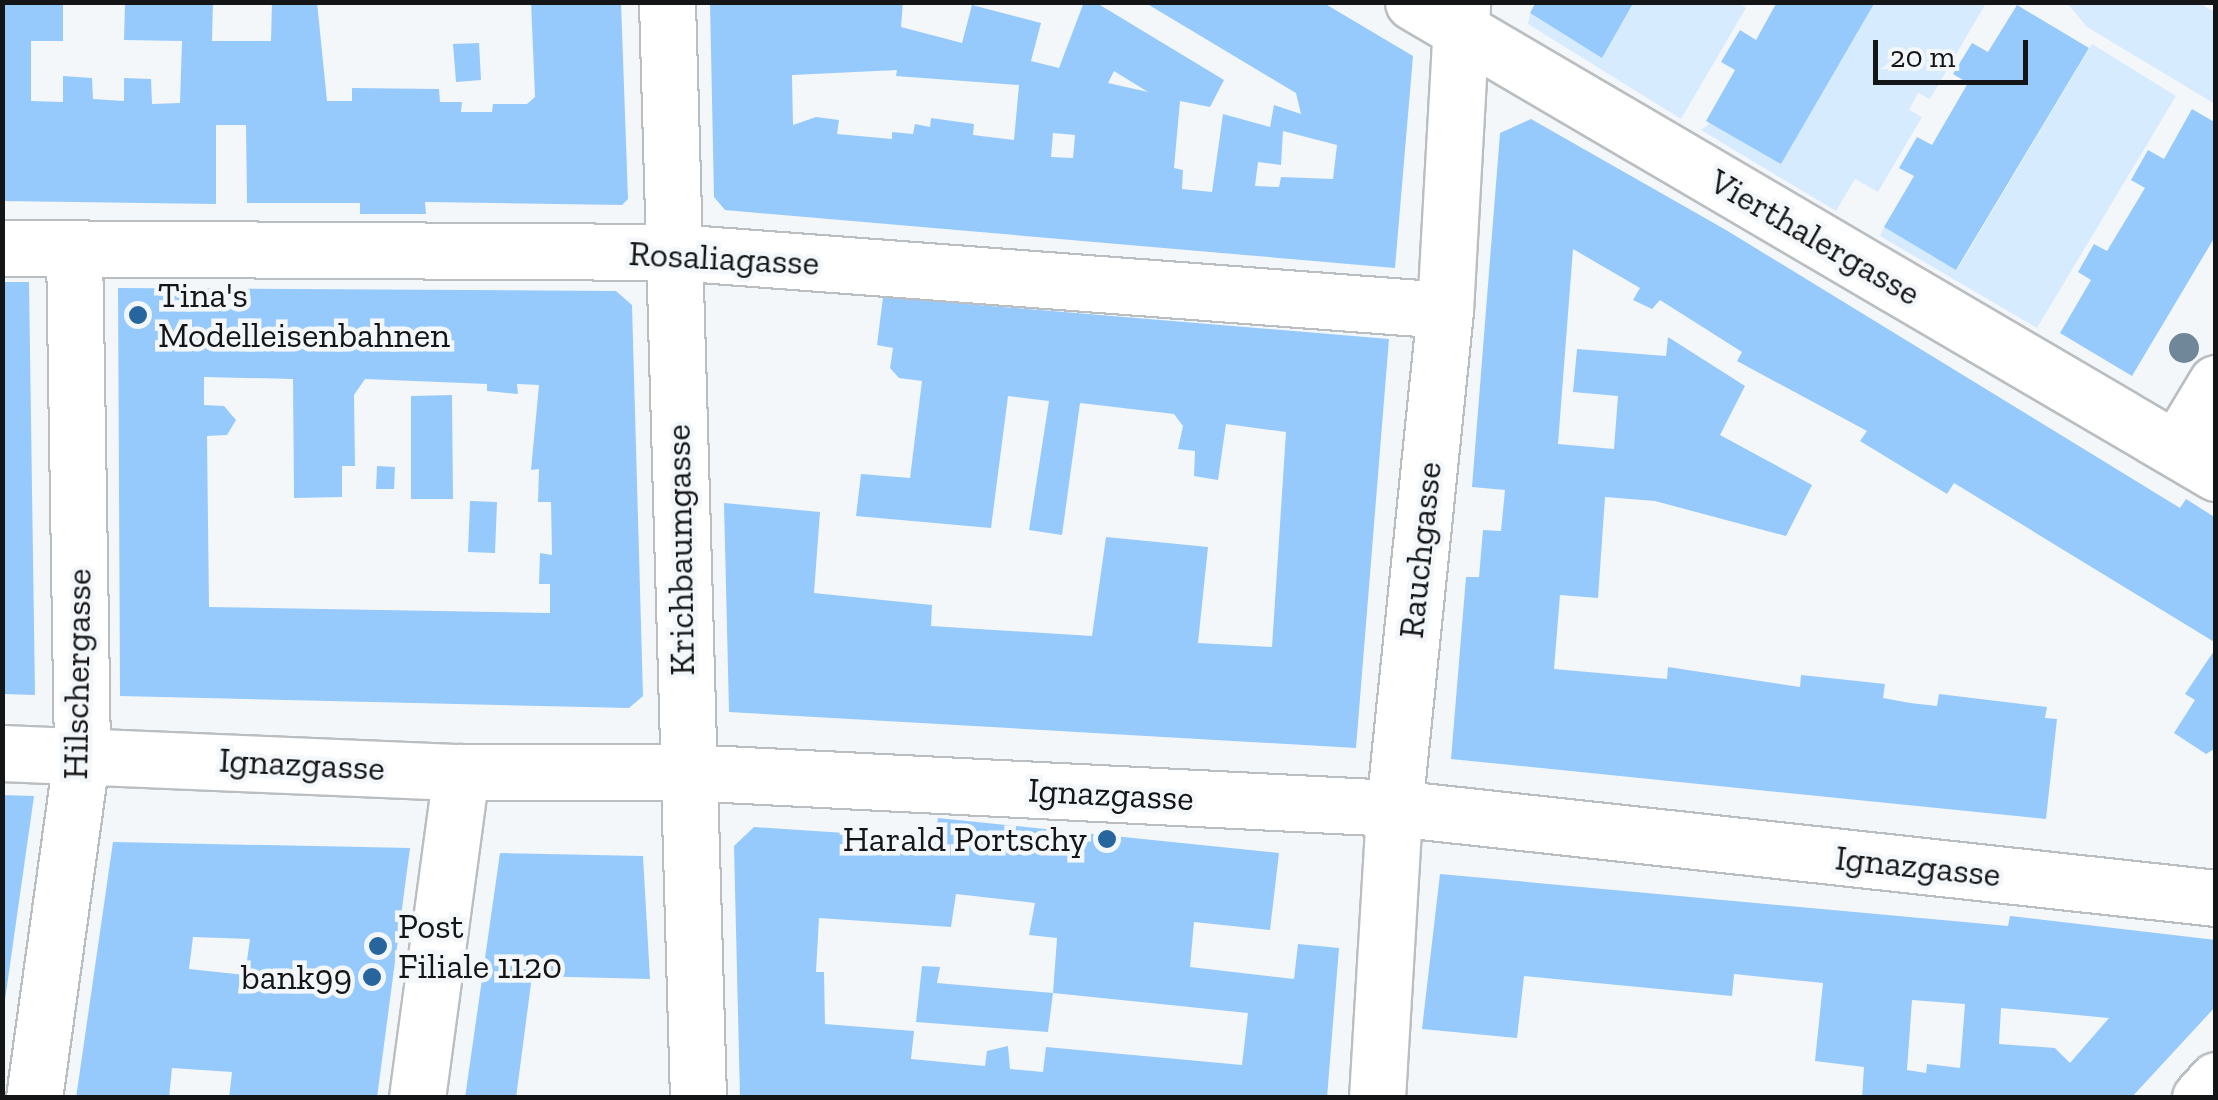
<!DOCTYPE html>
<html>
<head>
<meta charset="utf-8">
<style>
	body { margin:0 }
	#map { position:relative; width:2218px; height:1100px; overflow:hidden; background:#f4f7fa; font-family:"Zilla Slab",serif }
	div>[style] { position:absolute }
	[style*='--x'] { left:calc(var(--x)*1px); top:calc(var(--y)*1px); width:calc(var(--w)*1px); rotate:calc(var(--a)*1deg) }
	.green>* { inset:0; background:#d7ebff }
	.building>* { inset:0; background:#96cafc }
	.roads { filter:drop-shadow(2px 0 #bbbec1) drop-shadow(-2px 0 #bbbec1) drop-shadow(0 2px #bbbec1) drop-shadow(0 -2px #bbbec1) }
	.minor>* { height:55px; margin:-27.5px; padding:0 27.5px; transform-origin:27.5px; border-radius:27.5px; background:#fff }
	.trees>* { width:30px; height:30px; margin:-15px; border-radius:50%; background:#70879a }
	.dots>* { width:28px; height:28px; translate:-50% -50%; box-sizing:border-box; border:5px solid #f4f7fa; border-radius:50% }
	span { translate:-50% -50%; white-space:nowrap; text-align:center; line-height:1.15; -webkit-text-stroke:9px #f4f7fa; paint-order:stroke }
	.street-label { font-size:35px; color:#141516 }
	.poi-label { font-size:35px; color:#141516 }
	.left { translate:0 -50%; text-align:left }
	.right { translate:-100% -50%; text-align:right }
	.frame { position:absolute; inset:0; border:5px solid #141516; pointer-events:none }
	.scale { position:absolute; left:1873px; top:40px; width:155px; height:45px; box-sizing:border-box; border:5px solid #141516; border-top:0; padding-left:12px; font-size:30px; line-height:35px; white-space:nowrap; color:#141516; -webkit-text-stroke:8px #f4f7fa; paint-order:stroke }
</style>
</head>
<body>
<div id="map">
	<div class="green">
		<div style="clip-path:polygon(1738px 2px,1746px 8px,1681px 119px,1528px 24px,1530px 13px,1602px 58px,1634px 3px)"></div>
		<div style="clip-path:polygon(1875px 3px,1986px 3px,1930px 99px,1918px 93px,1909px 110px,1922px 117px,1878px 192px,1855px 179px,1836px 211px,1701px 130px)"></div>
		<div style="clip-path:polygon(2067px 3px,2199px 3px,2215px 12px,2215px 104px,2087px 27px)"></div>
		<div style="clip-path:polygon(2092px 44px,2176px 96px,2037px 328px,1880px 236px,1884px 227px,1957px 270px)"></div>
	</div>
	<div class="building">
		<div style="clip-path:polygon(2px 2px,63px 2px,63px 41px,31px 41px,31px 101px,63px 102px,63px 76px,92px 78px,93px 99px,124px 101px,124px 78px,151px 79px,152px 104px,180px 103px,182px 41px,124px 40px,125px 2px,213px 2px,212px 41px,271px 41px,272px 2px,317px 2px,327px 101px,352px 101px,352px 88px,439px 89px,440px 102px,462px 102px,461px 112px,492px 112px,493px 104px,527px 104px,535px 97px,531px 2px,621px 2px,628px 199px,622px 205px,425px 202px,426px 214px,360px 214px,360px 203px,247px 203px,246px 125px,216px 125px,216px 204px,2px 201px)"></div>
		<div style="clip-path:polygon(evenodd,710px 2px,903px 2px,901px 27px,962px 43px,972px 5px,1041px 23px,1031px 61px,1059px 68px,1084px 2px,1095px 2px,1224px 80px,1210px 107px,1180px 101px,1174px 168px,1183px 170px,1182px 189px,1212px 192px,1223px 114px,1270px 127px,1274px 105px,1301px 114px,1296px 93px,1144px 2px,1322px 2px,1413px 56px,1395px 268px,725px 210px,714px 197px,710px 2px,897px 70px,896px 76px,1019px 85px,1014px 140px,973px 135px,974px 124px,931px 118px,930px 127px,915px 124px,913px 134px,892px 132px,892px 139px,837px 134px,839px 120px,816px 117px,793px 125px,792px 75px,897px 70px,710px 2px,1114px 71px,1148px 92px,1108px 83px,1114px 71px,710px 2px,1283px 131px,1337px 145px,1333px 179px,1281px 177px,1279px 187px,1255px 186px,1258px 162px,1281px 165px,1283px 131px,710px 2px,1053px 133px,1075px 135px,1073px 158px,1051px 157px,1053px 133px)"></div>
		<div style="clip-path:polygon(1536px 2px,1634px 2px,1602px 58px,1530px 13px)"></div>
		<div style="clip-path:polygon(1777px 2px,1875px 2px,1781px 164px,1706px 121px,1735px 70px,1721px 62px,1740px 30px,1756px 40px)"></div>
		<div style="clip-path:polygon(2017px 5px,2089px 48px,1956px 270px,1884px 227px,1914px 176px,1899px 168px,1917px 137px,1932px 145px,1968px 83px,1953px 74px,1972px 43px,1988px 52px)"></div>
		<div style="clip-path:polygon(479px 43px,481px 80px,456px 82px,453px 44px)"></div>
		<div style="clip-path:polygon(2192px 109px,2216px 123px,2216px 235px,2132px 376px,2060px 333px,2091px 280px,2078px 272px,2094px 244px,2107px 251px,2145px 188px,2131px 180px,2148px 150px,2164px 159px)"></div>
		<div style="clip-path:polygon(1531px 119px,1726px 230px,2180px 508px,2186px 499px,2216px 518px,2216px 643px,1954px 483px,1947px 494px,1860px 441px,1867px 431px,1737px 361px,1742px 352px,1660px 300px,1652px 309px,1633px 300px,1640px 288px,1573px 249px,1558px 444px,1614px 449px,1618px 396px,1573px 392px,1577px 349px,1666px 356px,1668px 337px,1745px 386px,1720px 435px,1812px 485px,1786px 536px,1655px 501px,1605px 497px,1598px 598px,1560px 595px,1554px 669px,1667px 679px,1668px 667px,1800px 687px,1801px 675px,1885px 684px,1883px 698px,1910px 703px,1937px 706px,1939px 694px,2047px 707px,2045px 718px,2057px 719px,2046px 819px,1451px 759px,1466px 577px,1479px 577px,1483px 530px,1501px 531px,1505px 490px,1472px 487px,1500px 133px)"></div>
		<div style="clip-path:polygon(2px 282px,29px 282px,35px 695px,2px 694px)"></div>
		<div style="clip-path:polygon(evenodd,118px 288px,616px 291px,632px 305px,643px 696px,629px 708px,120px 696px,118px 288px,204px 377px,293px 379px,294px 498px,342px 497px,342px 466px,355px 466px,354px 395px,365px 379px,487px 384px,487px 391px,518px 394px,517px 384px,539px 385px,531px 470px,539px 469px,538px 502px,551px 502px,552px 555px,540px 553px,539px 584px,550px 584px,550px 613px,209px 607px,207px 436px,227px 435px,236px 420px,224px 406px,204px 405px,204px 377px)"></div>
		<div style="clip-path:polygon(883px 297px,1389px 339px,1356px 748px,729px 712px,724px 503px,820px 512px,814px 593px,932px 605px,931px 626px,1092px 636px,1106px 537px,1208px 547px,1198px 643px,1272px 647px,1286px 432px,1226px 424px,1218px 480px,1194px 476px,1195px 451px,1178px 449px,1183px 426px,1174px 414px,1080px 403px,1062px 535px,1029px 530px,1049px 401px,1008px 396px,991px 528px,856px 516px,861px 474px,910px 478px,922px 381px,899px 378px,890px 368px,893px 348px,877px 345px)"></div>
		<div style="clip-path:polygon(452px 395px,453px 499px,411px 499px,411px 396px)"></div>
		<div style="clip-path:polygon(377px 466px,395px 467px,394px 489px,376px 489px)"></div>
		<div style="clip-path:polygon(470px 501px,497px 502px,495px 553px,468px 552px)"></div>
		<div style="clip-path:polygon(2216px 648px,2216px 748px,2206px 754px,2174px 733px,2195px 700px,2185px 694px)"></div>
		<div style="clip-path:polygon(2px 795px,34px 796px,5px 1000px,2px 1000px)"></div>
		<div style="clip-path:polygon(evenodd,938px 818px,1279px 853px,1270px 930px,1194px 922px,1190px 967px,1294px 979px,1298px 944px,1339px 948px,1327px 1098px,740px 1098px,734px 846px,754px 827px,935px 839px,938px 818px,956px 894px,1035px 903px,1029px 935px,1057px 938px,1053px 993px,1248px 1013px,1242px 1065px,1046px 1047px,1043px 1072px,1010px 1069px,1008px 1046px,987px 1051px,985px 1066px,911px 1059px,914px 1031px,825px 1024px,824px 972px,816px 972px,819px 918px,951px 927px,956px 894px)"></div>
		<div style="clip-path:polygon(evenodd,113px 842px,410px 848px,377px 1098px,229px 1098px,232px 1072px,172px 1068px,169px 1098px,76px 1098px,113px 842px,193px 937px,250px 939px,245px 975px,189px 969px,193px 937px)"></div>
		<div style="clip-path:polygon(500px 853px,643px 856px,650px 979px,532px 976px,516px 1098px,465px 1098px)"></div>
		<div style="clip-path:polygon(evenodd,1440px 874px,2008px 926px,2010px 916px,2216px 940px,2216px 1006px,2131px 1098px,1862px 1098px,1864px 1067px,1815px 1061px,1823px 983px,1734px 974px,1732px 996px,1524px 976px,1517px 1038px,1422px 1029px,1440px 874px,1912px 1000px,1965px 1004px,1960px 1068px,1927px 1064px,1926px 1073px,1907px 1070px,1912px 1000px,1440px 874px,2001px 1008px,2109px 1018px,2070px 1063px,2055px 1048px,1999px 1044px,2001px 1008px)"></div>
		<div style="clip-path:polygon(922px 966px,940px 967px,937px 983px,1053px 993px,1048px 1032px,916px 1022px)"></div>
	</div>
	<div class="roads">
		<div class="minor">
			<div style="--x:667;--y:2;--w:1096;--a:88.38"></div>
			<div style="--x:1413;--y:2;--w:931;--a:30.39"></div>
			<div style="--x:2;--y:248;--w:672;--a:0.34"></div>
			<div style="--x:674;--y:252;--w:773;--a:4.3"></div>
			<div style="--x:2177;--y:448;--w:76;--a:-59"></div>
			<div style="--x:2;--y:753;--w:459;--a:2.4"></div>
			<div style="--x:461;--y:772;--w:224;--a:0"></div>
			<div style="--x:685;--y:772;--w:710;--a:2.91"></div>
			<div style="--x:1394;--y:808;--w:827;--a:6.25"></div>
			<div style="--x:34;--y:1098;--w:349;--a:-82.1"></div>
			<div style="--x:82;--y:752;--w:503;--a:-90.91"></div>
			<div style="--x:417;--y:1098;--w:329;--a:-82.3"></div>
			<div style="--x:1377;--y:1098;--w:290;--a:-86.6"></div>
			<div style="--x:1394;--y:808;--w:501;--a:-84.15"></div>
			<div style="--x:1445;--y:310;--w:308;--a:-86.8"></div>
			<div style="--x:2200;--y:1098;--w:24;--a:-48"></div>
		</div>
	</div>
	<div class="trees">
		<div style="left:2184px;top:348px"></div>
	</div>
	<div class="dots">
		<div style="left:138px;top:315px;background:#27669c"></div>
		<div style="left:1107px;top:839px;background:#27669c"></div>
		<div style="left:378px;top:946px;background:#27669c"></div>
		<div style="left:372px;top:977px;background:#27669c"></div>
	</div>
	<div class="street-label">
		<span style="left:1815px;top:237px;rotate:30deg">Vierthalergasse</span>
		<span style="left:724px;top:258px;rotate:3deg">Rosaliagasse</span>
		<span style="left:680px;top:550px;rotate:-91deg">Krichbaumgasse</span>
		<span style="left:1420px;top:550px;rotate:-84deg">Rauchgasse</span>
		<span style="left:77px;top:674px;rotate:-89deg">Hilschergasse</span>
		<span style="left:302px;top:764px;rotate:3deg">Ignazgasse</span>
		<span style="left:1111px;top:794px;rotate:3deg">Ignazgasse</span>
		<span style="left:1918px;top:866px;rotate:6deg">Ignazgasse</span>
	</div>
	<div class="poi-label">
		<span class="left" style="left:158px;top:315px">Tina's<br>Modelleisenbahnen</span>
		<span class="right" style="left:1087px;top:839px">Harald Portschy</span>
		<span class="left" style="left:398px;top:946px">Post<br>Filiale 1120</span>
		<span class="right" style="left:352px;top:977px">bank99</span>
	</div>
	<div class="frame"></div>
	<div class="scale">20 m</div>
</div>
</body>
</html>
